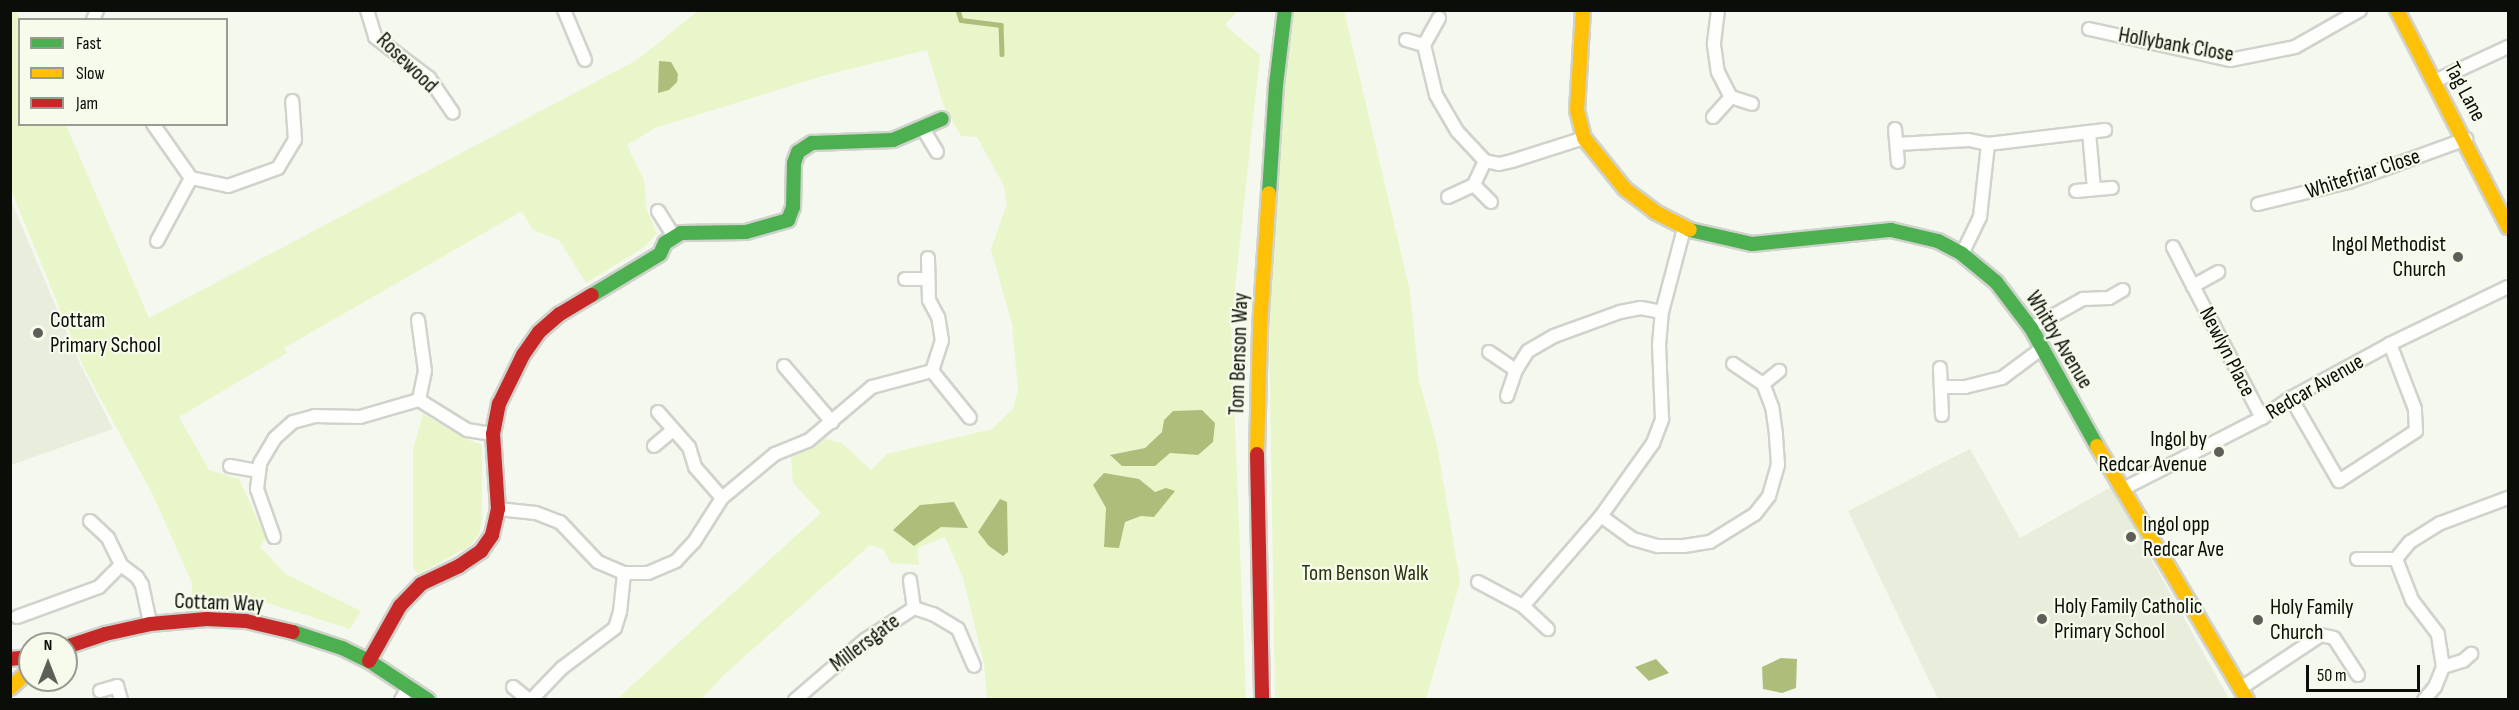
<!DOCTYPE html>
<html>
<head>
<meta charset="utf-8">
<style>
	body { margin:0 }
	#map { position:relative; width:2519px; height:710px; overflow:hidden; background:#f5f8ee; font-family:"Sofia Sans Condensed",sans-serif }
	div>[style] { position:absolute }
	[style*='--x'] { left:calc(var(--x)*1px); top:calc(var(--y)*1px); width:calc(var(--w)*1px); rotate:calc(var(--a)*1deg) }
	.built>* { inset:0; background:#e8eddc }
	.green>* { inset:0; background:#e9f6ca }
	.water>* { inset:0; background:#adbd7a }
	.stream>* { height:4.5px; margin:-2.25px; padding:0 2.25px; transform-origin:2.25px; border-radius:2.25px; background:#adbd7a }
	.roads { filter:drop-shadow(2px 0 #d0d2cc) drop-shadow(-2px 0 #d0d2cc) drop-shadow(0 2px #d0d2cc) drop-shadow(0 -2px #d0d2cc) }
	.street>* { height:12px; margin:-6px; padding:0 6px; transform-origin:6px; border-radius:6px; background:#fefefc }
	.fast>* { height:14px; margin:-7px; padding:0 7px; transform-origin:7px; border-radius:7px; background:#4caf50 }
	.slow>* { height:14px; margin:-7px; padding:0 7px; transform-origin:7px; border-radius:7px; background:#ffc107 }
	.jam>* { height:14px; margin:-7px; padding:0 7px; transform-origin:7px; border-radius:7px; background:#c62828 }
	.dots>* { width:16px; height:16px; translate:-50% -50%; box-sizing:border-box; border:3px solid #f6fbeb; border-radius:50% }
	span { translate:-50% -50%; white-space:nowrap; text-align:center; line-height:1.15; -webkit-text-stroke:4.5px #f6fbeb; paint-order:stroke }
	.street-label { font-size:22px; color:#0b0d08 }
	.poi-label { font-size:22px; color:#0b0d08 }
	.right { translate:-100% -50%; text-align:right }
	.left { translate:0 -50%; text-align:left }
	.park-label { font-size:22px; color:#2a330c }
	.frame { position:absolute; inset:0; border:12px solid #0b0d08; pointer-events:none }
	.legend { position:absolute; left:18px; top:18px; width:210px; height:108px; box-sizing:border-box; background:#f6fbeb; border:2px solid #989c90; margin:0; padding:8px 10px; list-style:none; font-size:18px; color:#0b0d08 }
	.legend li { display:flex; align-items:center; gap:12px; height:30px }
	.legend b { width:30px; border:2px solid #989c90 }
	.north { position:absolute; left:18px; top:632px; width:60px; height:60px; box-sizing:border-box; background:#f6fbeb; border:2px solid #989c90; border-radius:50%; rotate:0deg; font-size:16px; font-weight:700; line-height:24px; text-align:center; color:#0b0d08 }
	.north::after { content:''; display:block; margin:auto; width:21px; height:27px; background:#5d5f58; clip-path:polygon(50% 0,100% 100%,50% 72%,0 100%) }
	.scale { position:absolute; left:2306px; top:665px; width:114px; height:27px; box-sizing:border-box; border:3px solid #0b0d08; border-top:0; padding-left:8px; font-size:18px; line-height:21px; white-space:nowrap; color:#0b0d08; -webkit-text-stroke:4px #f6fbeb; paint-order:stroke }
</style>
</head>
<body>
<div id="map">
	<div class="built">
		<div style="clip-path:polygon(10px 198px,81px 366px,113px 429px,11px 465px)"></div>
		<div style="clip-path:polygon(1970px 449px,2020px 538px,2111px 487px,2229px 699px,1938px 699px,1848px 511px)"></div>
	</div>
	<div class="green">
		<div style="clip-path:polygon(evenodd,11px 11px,16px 11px,20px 19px,20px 124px,66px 125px,149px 318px,637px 60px,698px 11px,1238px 11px,1225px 25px,1260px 55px,1231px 325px,1246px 699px,987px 699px,984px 664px,963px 578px,945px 537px,918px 548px,919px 565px,891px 563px,883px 549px,870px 545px,726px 673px,701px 699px,617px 699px,821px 513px,793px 483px,791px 457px,825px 439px,842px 443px,871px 470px,887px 454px,992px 429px,1013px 409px,1018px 389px,1012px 324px,991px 249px,1007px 204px,1004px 186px,977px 137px,961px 136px,943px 104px,927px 50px,829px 74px,655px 128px,627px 145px,644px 180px,647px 210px,657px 234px,643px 248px,586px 283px,559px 240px,533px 230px,522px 211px,284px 348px,287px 353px,179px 417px,209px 470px,239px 479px,266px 538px,260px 547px,286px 574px,361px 611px,350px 629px,258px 600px,192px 595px,192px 583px,153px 495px,84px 368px,11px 190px,11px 11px,1164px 420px,1198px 455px,1170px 453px,1155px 466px,1111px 455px,1145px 448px,1162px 432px,1164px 420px,11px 11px,1139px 479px,1155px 492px,1166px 488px,1141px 516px,1125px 522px,1104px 547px,1106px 508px,1139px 479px)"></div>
		<div style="clip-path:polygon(1292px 11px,1344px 11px,1410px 291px,1419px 381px,1437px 445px,1460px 582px,1426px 699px,1275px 700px,1269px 324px,1281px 78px)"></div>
		<div style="clip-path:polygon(423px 414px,466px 439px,482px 445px,482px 520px,479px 534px,470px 546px,418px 574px,413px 567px,413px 450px)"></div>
	</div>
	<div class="water">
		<div style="clip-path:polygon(659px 61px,671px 62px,678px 74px,677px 82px,669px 90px,658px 93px)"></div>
		<div style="clip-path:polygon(1202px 410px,1215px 423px,1213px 442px,1198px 455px,1170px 453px,1155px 466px,1122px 466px,1110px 455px,1145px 448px,1162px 432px,1164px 420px,1173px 411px)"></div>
		<div style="clip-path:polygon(1104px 473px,1139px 479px,1155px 492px,1166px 488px,1175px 491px,1154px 517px,1141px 516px,1125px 522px,1119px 548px,1104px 547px,1106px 508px,1093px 485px)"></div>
		<div style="clip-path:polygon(1000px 499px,1007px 502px,1008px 552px,1003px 556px,989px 546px,978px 532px)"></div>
		<div style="clip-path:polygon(954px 502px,968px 528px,941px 527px,914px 546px,893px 530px,920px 505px)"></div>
		<div style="clip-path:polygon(1781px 658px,1797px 659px,1796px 688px,1782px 693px,1763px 689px,1762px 667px)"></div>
		<div style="clip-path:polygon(1656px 659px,1669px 673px,1649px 681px,1635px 667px)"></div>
	</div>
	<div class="stream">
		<div style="--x:958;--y:10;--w:10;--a:73"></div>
		<div style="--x:961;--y:20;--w:40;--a:7.1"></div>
		<div style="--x:1001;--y:25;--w:29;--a:88"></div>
	</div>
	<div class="roads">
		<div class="street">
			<div style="--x:367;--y:10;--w:28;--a:73"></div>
			<div style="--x:375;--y:37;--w:68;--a:37.2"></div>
			<div style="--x:429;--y:78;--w:42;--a:55.6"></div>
			<div style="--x:564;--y:10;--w:54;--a:67.2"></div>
			<div style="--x:1718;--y:10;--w:35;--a:97"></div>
			<div style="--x:1714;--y:45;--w:27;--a:82"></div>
			<div style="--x:1718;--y:72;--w:28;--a:63"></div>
			<div style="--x:1731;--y:97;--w:22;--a:18"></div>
			<div style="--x:1439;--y:18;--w:31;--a:119"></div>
			<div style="--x:1424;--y:45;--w:51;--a:76.5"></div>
			<div style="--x:1436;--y:95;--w:42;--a:59.7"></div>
			<div style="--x:1457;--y:131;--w:41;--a:47"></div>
			<div style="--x:1485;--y:161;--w:14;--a:12"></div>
			<div style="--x:1499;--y:164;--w:13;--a:-13"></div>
			<div style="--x:1512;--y:161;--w:76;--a:-17.7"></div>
			<div style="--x:93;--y:20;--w:11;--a:-68"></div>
			<div style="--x:2089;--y:29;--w:144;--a:12.4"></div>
			<div style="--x:2230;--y:60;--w:66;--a:-11.3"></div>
			<div style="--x:2295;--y:47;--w:75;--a:-29.6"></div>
			<div style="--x:1406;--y:40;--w:19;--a:16"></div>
			<div style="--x:2435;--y:81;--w:81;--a:-25"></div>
			<div style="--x:1713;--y:117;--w:27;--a:-48"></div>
			<div style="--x:153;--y:124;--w:66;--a:54.9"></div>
			<div style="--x:191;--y:178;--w:38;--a:12"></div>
			<div style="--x:228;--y:186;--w:53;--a:-19.8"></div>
			<div style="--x:278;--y:168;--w:33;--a:-59"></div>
			<div style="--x:295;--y:140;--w:39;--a:-94"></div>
			<div style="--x:922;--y:127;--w:29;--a:59"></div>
			<div style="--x:1895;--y:129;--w:33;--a:85"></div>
			<div style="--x:2089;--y:132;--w:57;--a:85"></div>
			<div style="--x:1897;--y:144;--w:72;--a:-3.2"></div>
			<div style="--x:1969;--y:140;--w:19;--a:12"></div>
			<div style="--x:1988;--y:144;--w:118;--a:-6.8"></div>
			<div style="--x:1485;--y:161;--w:26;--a:115"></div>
			<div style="--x:1474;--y:185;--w:24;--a:45"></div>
			<div style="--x:2076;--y:191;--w:36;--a:-5"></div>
			<div style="--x:1448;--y:197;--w:29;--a:-25"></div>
			<div style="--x:2258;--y:204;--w:93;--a:-13.7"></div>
			<div style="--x:2348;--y:182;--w:126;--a:-20"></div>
			<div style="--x:658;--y:211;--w:31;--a:58"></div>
			<div style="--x:157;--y:241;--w:72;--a:-61.6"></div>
			<div style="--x:2173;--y:247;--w:44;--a:62.9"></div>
			<div style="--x:2193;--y:286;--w:29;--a:-29"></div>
			<div style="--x:1962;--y:254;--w:41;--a:-64.1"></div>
			<div style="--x:1980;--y:217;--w:73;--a:-83.7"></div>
			<div style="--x:905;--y:279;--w:23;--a:0"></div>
			<div style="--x:2193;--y:286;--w:149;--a:62.4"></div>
			<div style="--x:418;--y:320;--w:51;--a:82.2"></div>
			<div style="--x:425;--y:371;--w:30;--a:102"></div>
			<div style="--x:2031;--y:328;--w:60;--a:-29.1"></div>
			<div style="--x:2083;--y:299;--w:26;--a:-2"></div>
			<div style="--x:2109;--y:298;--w:16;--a:-30"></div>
			<div style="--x:1489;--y:352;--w:32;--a:34"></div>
			<div style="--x:784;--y:366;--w:74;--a:49.4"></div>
			<div style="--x:1940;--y:368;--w:47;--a:87.6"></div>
			<div style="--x:932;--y:371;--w:60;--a:51"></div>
			<div style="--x:1763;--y:384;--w:21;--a:-39"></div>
			<div style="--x:1941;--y:387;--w:24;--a:0"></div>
			<div style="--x:1965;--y:387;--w:38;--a:-14"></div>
			<div style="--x:2002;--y:378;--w:49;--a:-36.6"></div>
			<div style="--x:1507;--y:396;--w:28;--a:-71"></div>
			<div style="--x:1516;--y:370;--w:22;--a:-58"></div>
			<div style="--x:1528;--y:351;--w:30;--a:-30"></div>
			<div style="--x:1554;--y:336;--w:70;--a:-20"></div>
			<div style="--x:1620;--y:312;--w:21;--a:-11"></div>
			<div style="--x:1641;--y:308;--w:21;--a:11"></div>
			<div style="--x:2291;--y:398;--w:96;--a:60"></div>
			<div style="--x:2339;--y:481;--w:92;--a:-33"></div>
			<div style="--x:2416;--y:431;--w:22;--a:-93"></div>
			<div style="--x:2415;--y:409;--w:70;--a:-111"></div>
			<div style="--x:658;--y:412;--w:47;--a:48.5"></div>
			<div style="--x:689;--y:447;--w:21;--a:73"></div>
			<div style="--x:695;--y:467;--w:41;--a:48.9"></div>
			<div style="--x:654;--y:446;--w:25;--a:-40"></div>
			<div style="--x:230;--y:466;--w:29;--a:10"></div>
			<div style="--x:2123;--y:489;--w:156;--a:-27.1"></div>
			<div style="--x:2262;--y:418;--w:35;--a:-35"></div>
			<div style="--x:2291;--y:398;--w:113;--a:-28.6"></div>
			<div style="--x:2390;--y:344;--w:131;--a:-25.8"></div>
			<div style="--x:498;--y:509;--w:38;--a:6"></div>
			<div style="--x:536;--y:513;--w:26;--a:21"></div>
			<div style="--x:560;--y:522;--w:55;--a:46.5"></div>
			<div style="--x:598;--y:562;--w:28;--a:23"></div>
			<div style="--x:624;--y:573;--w:24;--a:0"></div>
			<div style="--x:648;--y:573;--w:30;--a:-23"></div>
			<div style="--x:676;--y:561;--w:26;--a:-47"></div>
			<div style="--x:694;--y:542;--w:52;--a:-57.5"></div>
			<div style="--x:722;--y:498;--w:69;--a:-39.7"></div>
			<div style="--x:775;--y:454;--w:35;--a:-22"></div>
			<div style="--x:808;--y:441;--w:84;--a:-40.2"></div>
			<div style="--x:872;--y:387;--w:62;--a:-14.9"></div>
			<div style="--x:932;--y:371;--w:32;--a:-72"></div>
			<div style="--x:942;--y:341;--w:24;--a:-99"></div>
			<div style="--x:938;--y:317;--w:19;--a:-118"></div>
			<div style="--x:929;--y:300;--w:42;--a:-91.4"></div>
			<div style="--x:1601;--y:516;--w:39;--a:36"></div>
			<div style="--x:1633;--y:539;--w:26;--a:16"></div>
			<div style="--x:1658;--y:546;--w:26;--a:0"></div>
			<div style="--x:1684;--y:546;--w:26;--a:-9"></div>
			<div style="--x:1710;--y:542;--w:53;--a:-31.9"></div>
			<div style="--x:1755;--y:514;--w:23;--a:-52"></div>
			<div style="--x:1769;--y:496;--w:32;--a:-74"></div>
			<div style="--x:1778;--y:465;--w:31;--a:-94"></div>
			<div style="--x:1776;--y:434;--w:27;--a:-98"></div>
			<div style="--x:1772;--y:407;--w:25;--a:-111"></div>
			<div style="--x:1763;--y:384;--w:36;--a:-146"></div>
			<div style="--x:90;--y:521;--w:25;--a:43"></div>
			<div style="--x:108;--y:538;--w:30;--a:64"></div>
			<div style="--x:121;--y:565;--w:20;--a:37"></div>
			<div style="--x:137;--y:577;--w:9;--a:58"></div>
			<div style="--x:142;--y:585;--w:40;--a:78"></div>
			<div style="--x:274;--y:537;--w:51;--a:-109.5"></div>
			<div style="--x:257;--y:489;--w:26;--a:-83"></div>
			<div style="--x:260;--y:463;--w:29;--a:-59"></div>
			<div style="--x:275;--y:438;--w:24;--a:-42"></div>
			<div style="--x:293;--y:422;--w:23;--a:-15"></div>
			<div style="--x:315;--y:416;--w:45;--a:1.3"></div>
			<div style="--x:360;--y:417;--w:61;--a:-16.1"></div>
			<div style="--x:419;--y:400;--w:57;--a:32"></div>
			<div style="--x:467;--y:430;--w:26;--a:9"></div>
			<div style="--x:2357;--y:559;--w:39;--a:0"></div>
			<div style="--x:910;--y:580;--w:28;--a:82"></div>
			<div style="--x:1478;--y:582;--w:51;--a:28.1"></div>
			<div style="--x:1523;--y:606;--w:34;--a:43"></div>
			<div style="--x:1523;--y:606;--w:119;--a:-49.1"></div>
			<div style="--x:1601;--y:516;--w:90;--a:-54.5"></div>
			<div style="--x:1653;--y:443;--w:26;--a:-69"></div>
			<div style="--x:1662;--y:419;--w:74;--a:-92.3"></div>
			<div style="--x:1659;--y:345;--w:33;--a:-85"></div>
			<div style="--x:1662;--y:312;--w:86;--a:-75.2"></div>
			<div style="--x:17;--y:617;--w:87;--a:-20.1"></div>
			<div style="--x:99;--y:587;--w:31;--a:-45"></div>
			<div style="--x:2443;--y:667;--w:33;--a:-99"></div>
			<div style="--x:2438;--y:634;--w:43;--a:-127.4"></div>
			<div style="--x:2412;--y:600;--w:44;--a:-111.3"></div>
			<div style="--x:2396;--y:559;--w:22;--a:-51"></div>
			<div style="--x:2410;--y:542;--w:36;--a:-32"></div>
			<div style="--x:2441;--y:523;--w:72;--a:-20.5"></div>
			<div style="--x:513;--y:687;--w:21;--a:39"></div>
			<div style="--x:2241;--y:688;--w:96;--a:-33.5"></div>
			<div style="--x:2321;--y:635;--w:13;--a:13"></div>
			<div style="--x:2334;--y:638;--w:44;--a:57"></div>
			<div style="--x:100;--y:691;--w:18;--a:-16"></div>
			<div style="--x:117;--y:686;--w:15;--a:74"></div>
			<div style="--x:401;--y:700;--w:16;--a:-60"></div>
			<div style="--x:531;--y:700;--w:45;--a:-45.9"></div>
			<div style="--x:562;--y:668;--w:66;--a:-37"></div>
			<div style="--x:615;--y:628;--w:17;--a:-73"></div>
			<div style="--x:620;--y:612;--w:39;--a:-84"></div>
			<div style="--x:795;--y:700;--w:92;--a:-40.6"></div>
			<div style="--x:865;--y:640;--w:59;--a:-33.1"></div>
			<div style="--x:914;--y:608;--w:20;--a:18"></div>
			<div style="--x:933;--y:614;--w:29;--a:31"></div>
			<div style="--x:958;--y:629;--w:40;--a:66.6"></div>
			<div style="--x:2424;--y:700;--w:17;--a:-50"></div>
			<div style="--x:2435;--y:687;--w:22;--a:-68"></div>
			<div style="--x:2443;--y:667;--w:21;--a:-17"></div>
			<div style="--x:2463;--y:661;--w:11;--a:-41"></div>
		</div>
		<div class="fast">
			<div style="--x:1269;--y:193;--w:108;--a:-86.3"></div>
			<div style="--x:1276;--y:85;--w:76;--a:-83.2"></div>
			<div style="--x:1690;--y:230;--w:64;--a:12.7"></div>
			<div style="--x:1752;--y:244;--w:140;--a:-5.8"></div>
			<div style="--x:1891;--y:230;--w:48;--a:13.2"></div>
			<div style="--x:1938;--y:241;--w:27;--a:28"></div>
			<div style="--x:1962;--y:254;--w:44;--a:39.5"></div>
			<div style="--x:1996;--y:282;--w:58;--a:52.7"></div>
			<div style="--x:2031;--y:328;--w:135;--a:60.8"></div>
			<div style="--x:592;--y:295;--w:79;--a:-31.1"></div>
			<div style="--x:660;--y:254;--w:12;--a:-66"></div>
			<div style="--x:665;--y:243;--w:19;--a:-32"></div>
			<div style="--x:681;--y:233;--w:65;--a:-0.9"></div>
			<div style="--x:746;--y:232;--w:44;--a:-15.9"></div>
			<div style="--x:788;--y:220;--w:14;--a:-69"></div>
			<div style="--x:793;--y:207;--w:44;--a:-88.7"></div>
			<div style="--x:794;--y:163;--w:12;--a:-70"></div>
			<div style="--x:798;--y:152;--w:17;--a:-33"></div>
			<div style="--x:812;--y:143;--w:81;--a:-2.1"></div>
			<div style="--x:893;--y:140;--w:53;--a:-23.2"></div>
			<div style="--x:293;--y:632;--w:52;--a:18.1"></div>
			<div style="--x:342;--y:648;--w:30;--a:26"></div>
			<div style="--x:369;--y:661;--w:71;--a:33.5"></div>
		</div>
		<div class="slow">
			<div style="--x:1583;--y:10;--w:100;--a:93.4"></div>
			<div style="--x:1577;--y:110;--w:29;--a:76"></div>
			<div style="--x:1584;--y:138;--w:65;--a:51.2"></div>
			<div style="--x:1625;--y:189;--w:38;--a:37"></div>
			<div style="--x:1655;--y:212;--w:39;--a:27"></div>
			<div style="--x:2397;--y:10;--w:244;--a:62.9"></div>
			<div style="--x:2097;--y:446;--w:295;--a:59.4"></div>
			<div style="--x:1257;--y:454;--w:127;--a:-88.6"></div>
			<div style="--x:1260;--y:327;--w:134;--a:-86.2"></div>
			<div style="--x:10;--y:688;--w:27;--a:-42"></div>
		</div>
		<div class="jam">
			<div style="--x:1257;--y:454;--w:246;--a:88.8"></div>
			<div style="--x:66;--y:647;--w:41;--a:-18.4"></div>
			<div style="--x:105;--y:634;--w:46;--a:-12.5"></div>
			<div style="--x:150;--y:624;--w:57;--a:-5"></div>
			<div style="--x:207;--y:619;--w:39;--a:3"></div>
			<div style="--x:246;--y:621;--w:48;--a:13.2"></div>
			<div style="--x:10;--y:659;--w:20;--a:-6"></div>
			<div style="--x:369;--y:661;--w:63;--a:-60.6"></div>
			<div style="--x:400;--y:606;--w:30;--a:-46"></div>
			<div style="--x:421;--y:584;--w:42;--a:-25.3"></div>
			<div style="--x:459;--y:566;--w:27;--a:-34"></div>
			<div style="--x:481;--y:551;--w:19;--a:-55"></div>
			<div style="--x:492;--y:535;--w:27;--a:-77"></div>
			<div style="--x:498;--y:509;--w:75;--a:-93.8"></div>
			<div style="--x:493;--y:434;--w:31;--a:-79"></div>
			<div style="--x:499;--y:404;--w:55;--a:-63.9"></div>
			<div style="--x:523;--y:355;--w:28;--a:-55"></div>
			<div style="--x:539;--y:332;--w:28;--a:-41"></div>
			<div style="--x:560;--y:314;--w:37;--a:-31"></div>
		</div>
	</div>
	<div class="dots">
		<div style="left:2458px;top:257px;background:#5d5f58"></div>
		<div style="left:38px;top:333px;background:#5d5f58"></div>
		<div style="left:2219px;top:452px;background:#5d5f58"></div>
		<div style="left:2131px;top:537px;background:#5d5f58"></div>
		<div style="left:2042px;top:619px;background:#5d5f58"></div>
		<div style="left:2258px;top:620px;background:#5d5f58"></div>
	</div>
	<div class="street-label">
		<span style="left:2176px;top:45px;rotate:10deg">Hollybank Close</span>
		<span style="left:407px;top:63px;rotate:44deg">Rosewood</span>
		<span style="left:2465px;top:92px;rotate:62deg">Tag Lane</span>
		<span style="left:2363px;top:174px;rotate:-18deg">Whitefriar Close</span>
		<span style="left:2059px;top:340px;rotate:59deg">Whitby Avenue</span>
		<span style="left:2227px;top:352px;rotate:63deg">Newlyn Place</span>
		<span style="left:1239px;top:354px;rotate:-88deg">Tom Benson Way</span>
		<span style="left:2315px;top:387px;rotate:-30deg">Redcar Avenue</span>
		<span style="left:219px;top:603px;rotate:2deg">Cottam Way</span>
		<span style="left:865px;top:643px;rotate:-37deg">Millersgate</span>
	</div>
	<div class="poi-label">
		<span class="right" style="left:2446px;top:257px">Ingol Methodist<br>Church</span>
		<span class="left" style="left:50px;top:333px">Cottam<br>Primary School</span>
		<span class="right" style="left:2207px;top:452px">Ingol by<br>Redcar Avenue</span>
		<span class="left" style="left:2143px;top:537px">Ingol opp<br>Redcar Ave</span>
		<span class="left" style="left:2054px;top:619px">Holy Family Catholic<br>Primary School</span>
		<span class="left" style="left:2270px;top:620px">Holy Family<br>Church</span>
	</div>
	<div class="park-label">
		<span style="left:1365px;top:574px">Tom Benson Walk</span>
	</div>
	<div class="frame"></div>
	<ul class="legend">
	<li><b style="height:8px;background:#4caf50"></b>Fast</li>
	<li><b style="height:8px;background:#ffc107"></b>Slow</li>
	<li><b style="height:8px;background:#c62828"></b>Jam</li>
	</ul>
	<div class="north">N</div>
	<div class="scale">50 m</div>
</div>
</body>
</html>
